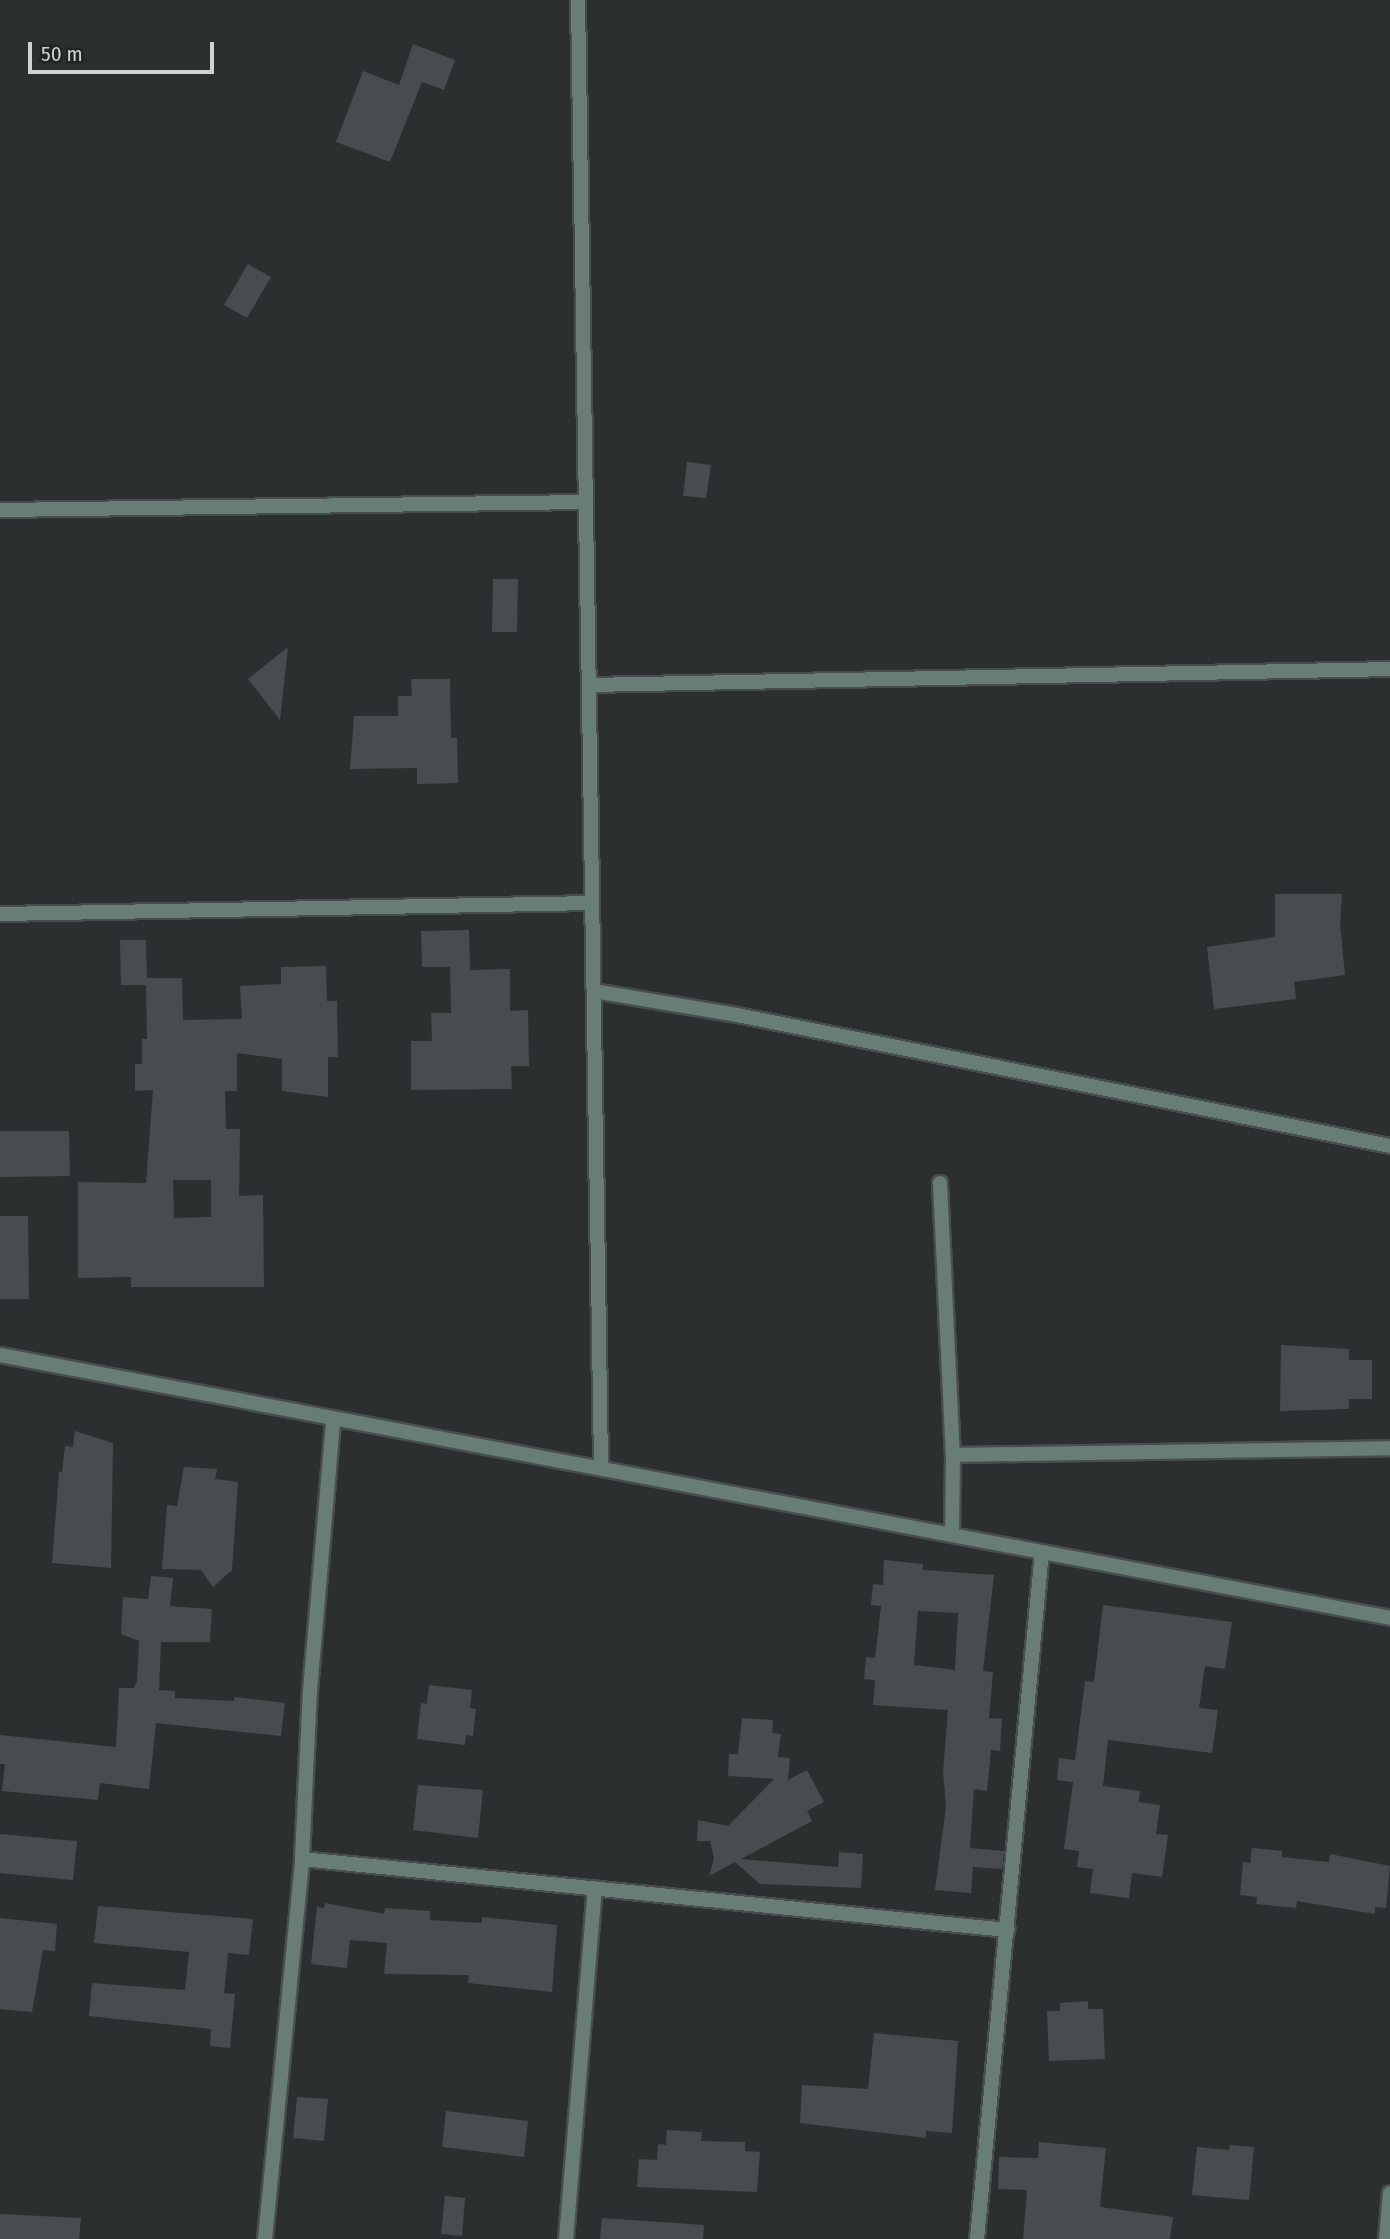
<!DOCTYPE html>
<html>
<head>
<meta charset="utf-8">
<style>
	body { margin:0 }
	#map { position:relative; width:1390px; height:2239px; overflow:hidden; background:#2b2f2f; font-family:"Fira Sans Condensed",sans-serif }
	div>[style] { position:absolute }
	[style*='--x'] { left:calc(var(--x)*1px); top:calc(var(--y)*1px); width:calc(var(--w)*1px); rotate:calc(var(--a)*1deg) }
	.building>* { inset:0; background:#494c4f }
	.roads { filter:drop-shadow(2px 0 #494d4d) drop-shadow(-2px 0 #494d4d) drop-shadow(0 2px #494d4d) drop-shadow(0 -2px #494d4d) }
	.street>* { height:14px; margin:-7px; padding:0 7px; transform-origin:7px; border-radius:7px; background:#687d76 }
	span { translate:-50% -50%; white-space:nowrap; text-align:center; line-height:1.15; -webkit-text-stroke:7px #212525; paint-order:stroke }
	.scale { position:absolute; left:28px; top:42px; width:186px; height:32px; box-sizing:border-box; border:4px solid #d0d3d3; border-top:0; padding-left:9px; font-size:21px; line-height:24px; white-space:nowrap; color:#d0d3d3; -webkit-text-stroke:5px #212525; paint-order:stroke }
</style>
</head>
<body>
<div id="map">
	<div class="building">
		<div style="clip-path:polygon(413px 44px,455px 60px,444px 90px,422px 82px,390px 162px,336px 142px,363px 71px,399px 85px)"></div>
		<div style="clip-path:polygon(248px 264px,271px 277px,247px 318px,224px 305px)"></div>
		<div style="clip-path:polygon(687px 462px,711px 465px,706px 498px,683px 496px)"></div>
		<div style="clip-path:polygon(493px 579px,518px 579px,517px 632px,492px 632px)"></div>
		<div style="clip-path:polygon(288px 647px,280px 720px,248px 679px)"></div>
		<div style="clip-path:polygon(411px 679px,450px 679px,451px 738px,457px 738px,458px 783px,417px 784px,417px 768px,350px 769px,354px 716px,398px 716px,398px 696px,412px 696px)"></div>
		<div style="clip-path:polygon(1275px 894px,1342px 894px,1340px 923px,1345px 975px,1294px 982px,1296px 999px,1214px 1009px,1207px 947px,1275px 937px)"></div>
		<div style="clip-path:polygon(469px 930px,470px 970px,510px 969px,510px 1011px,528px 1010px,529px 1066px,511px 1066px,512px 1089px,411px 1090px,411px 1041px,432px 1041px,431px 1013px,451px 1013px,450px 967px,422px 967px,421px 931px)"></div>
		<div style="clip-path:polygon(evenodd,120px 940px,146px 940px,147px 978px,182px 978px,183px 1020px,242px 1019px,240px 986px,281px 984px,281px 967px,326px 966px,327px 1001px,337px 1001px,338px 1057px,328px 1057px,328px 1097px,282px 1091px,282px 1059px,237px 1053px,237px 1091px,225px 1091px,226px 1129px,240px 1129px,239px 1196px,263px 1195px,264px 1287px,131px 1287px,131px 1277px,78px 1278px,78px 1182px,146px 1183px,153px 1090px,135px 1091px,135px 1064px,142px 1064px,142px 1039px,147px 1039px,146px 985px,121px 985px,120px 940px,173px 1180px,211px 1180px,211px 1217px,174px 1218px,173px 1180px)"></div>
		<div style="clip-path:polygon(0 1131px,69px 1131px,70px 1176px,0 1177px)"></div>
		<div style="clip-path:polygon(0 1216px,28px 1216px,29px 1299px,0 1299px)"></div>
		<div style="clip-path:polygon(1281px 1345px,1349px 1349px,1349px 1360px,1372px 1360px,1372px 1399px,1349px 1399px,1349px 1409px,1280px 1411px)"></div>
		<div style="clip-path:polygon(75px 1431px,113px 1443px,111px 1568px,52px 1563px,59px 1472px,62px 1472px,65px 1446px,73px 1447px)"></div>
		<div style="clip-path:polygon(184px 1467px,217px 1469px,215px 1479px,238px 1482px,232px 1570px,213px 1587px,201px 1570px,162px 1569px,167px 1505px,177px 1506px)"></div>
		<div style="clip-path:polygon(evenodd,884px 1560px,923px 1564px,923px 1570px,994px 1575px,983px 1671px,993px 1672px,989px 1718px,1002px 1719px,1000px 1751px,991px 1750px,987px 1791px,974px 1789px,970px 1848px,1004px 1851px,1002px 1869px,973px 1867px,971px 1893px,935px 1890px,946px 1806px,943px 1771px,948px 1710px,873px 1705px,875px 1680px,864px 1679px,866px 1657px,875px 1658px,881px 1606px,871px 1605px,873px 1584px,883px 1585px,884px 1560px,918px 1611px,958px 1613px,955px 1670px,914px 1665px,918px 1611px)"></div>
		<div style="clip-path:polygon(151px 1576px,173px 1578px,170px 1606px,212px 1609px,210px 1642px,161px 1642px,159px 1690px,175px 1691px,175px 1698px,234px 1701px,234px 1697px,285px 1703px,281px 1736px,156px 1723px,149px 1789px,100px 1783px,98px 1800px,2px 1791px,5px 1764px,0 1764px,0 1735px,116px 1747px,119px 1688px,134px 1688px,137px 1681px,139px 1641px,121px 1634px,123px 1597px,148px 1599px)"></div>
		<div style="clip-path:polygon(1103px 1605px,1232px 1622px,1225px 1669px,1205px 1666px,1199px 1708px,1218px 1710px,1212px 1753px,1108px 1740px,1103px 1786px,1140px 1791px,1139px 1802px,1160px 1805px,1156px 1834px,1168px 1835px,1162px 1877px,1132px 1873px,1129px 1898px,1090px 1893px,1093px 1869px,1077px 1867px,1079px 1851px,1064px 1849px,1073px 1782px,1057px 1780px,1059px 1758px,1075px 1760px,1085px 1681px,1094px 1682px)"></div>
		<div style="clip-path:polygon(429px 1685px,472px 1690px,470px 1708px,476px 1709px,473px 1736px,466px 1735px,465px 1745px,417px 1739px,421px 1703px,427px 1704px)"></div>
		<div style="clip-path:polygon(742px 1718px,773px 1720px,772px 1733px,781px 1734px,778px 1757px,790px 1758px,788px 1780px,807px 1770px,824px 1802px,807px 1811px,812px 1821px,741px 1859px,838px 1867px,839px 1852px,863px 1854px,861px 1888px,760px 1884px,735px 1862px,709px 1876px,714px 1858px,710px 1841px,697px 1841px,698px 1820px,728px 1826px,774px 1779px,728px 1776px,729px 1754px,738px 1754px)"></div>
		<div style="clip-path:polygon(418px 1785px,483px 1790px,478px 1838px,413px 1830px)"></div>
		<div style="clip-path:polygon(0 1834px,77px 1841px,73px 1880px,0 1873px)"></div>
		<div style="clip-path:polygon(1252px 1848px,1282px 1851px,1282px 1857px,1329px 1862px,1330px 1854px,1390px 1866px,1386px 1908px,1375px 1907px,1375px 1914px,1297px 1901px,1296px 1908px,1256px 1904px,1257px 1897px,1240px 1895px,1243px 1862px,1250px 1863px)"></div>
		<div style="clip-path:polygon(325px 1903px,384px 1914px,385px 1908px,430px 1911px,430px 1920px,482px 1923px,482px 1917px,557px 1925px,552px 1992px,468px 1983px,469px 1975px,384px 1974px,387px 1943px,350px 1940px,347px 1968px,311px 1964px,317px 1907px,324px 1908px)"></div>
		<div style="clip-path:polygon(98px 1906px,253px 1919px,249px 1955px,228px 1953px,224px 1993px,235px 1994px,230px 2048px,210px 2046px,211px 2029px,89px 2016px,92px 1983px,185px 1990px,189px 1952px,94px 1943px)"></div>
		<div style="clip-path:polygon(0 1918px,57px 1924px,55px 1951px,43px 1950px,32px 2012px,0 2009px)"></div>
		<div style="clip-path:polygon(1088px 2001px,1088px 2009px,1103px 2009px,1105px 2059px,1049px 2061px,1047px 2011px,1060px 2011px,1060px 2003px)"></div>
		<div style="clip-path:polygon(874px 2033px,958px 2041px,952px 2133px,926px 2131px,926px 2138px,800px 2123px,802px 2085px,868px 2089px)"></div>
		<div style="clip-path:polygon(297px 2097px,328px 2099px,324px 2141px,293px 2138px)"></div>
		<div style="clip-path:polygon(446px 2111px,528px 2121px,524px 2157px,442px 2147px)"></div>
		<div style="clip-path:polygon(667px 2130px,702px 2132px,701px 2141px,745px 2142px,745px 2151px,760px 2152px,757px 2192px,637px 2187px,639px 2159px,657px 2160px,658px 2144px,666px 2145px)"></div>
		<div style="clip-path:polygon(1039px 2142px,1106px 2148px,1100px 2207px,1173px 2217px,1170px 2239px,1023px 2239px,1027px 2190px,998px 2189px,999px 2157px,1038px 2158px)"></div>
		<div style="clip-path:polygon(1230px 2145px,1254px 2147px,1249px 2200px,1192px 2195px,1197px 2147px,1229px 2150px)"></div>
		<div style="clip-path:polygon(445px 2196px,465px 2198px,462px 2236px,441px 2234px)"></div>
		<div style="clip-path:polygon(0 2214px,81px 2218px,79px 2239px,0 2239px)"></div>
		<div style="clip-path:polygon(602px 2218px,704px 2225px,703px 2239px,600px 2239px)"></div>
	</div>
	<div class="roads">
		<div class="street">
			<div style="--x:578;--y:0;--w:1468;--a:89.1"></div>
			<div style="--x:0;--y:510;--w:586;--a:-0.78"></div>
			<div style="--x:589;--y:685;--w:801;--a:-1.14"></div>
			<div style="--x:0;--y:914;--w:592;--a:-1.06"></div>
			<div style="--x:594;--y:991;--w:145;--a:9.5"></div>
			<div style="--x:737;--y:1015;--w:666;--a:11.34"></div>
			<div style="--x:940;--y:1183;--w:272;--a:87.3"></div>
			<div style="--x:953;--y:1455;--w:80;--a:90.7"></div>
			<div style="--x:0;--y:1355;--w:1415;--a:10.71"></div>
			<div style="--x:953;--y:1455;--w:437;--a:-0.9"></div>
			<div style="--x:302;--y:1859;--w:709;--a:5.75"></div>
			<div style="--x:265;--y:2239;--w:382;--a:-84.4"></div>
			<div style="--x:302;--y:1859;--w:168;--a:-87.3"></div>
			<div style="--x:310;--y:1691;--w:271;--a:-85.1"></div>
			<div style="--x:566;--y:2239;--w:352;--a:-85.3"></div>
			<div style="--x:977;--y:2239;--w:690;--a:-84.6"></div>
			<div style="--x:1386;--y:2239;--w:46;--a:-85"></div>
		</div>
	</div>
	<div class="scale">50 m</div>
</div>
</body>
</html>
